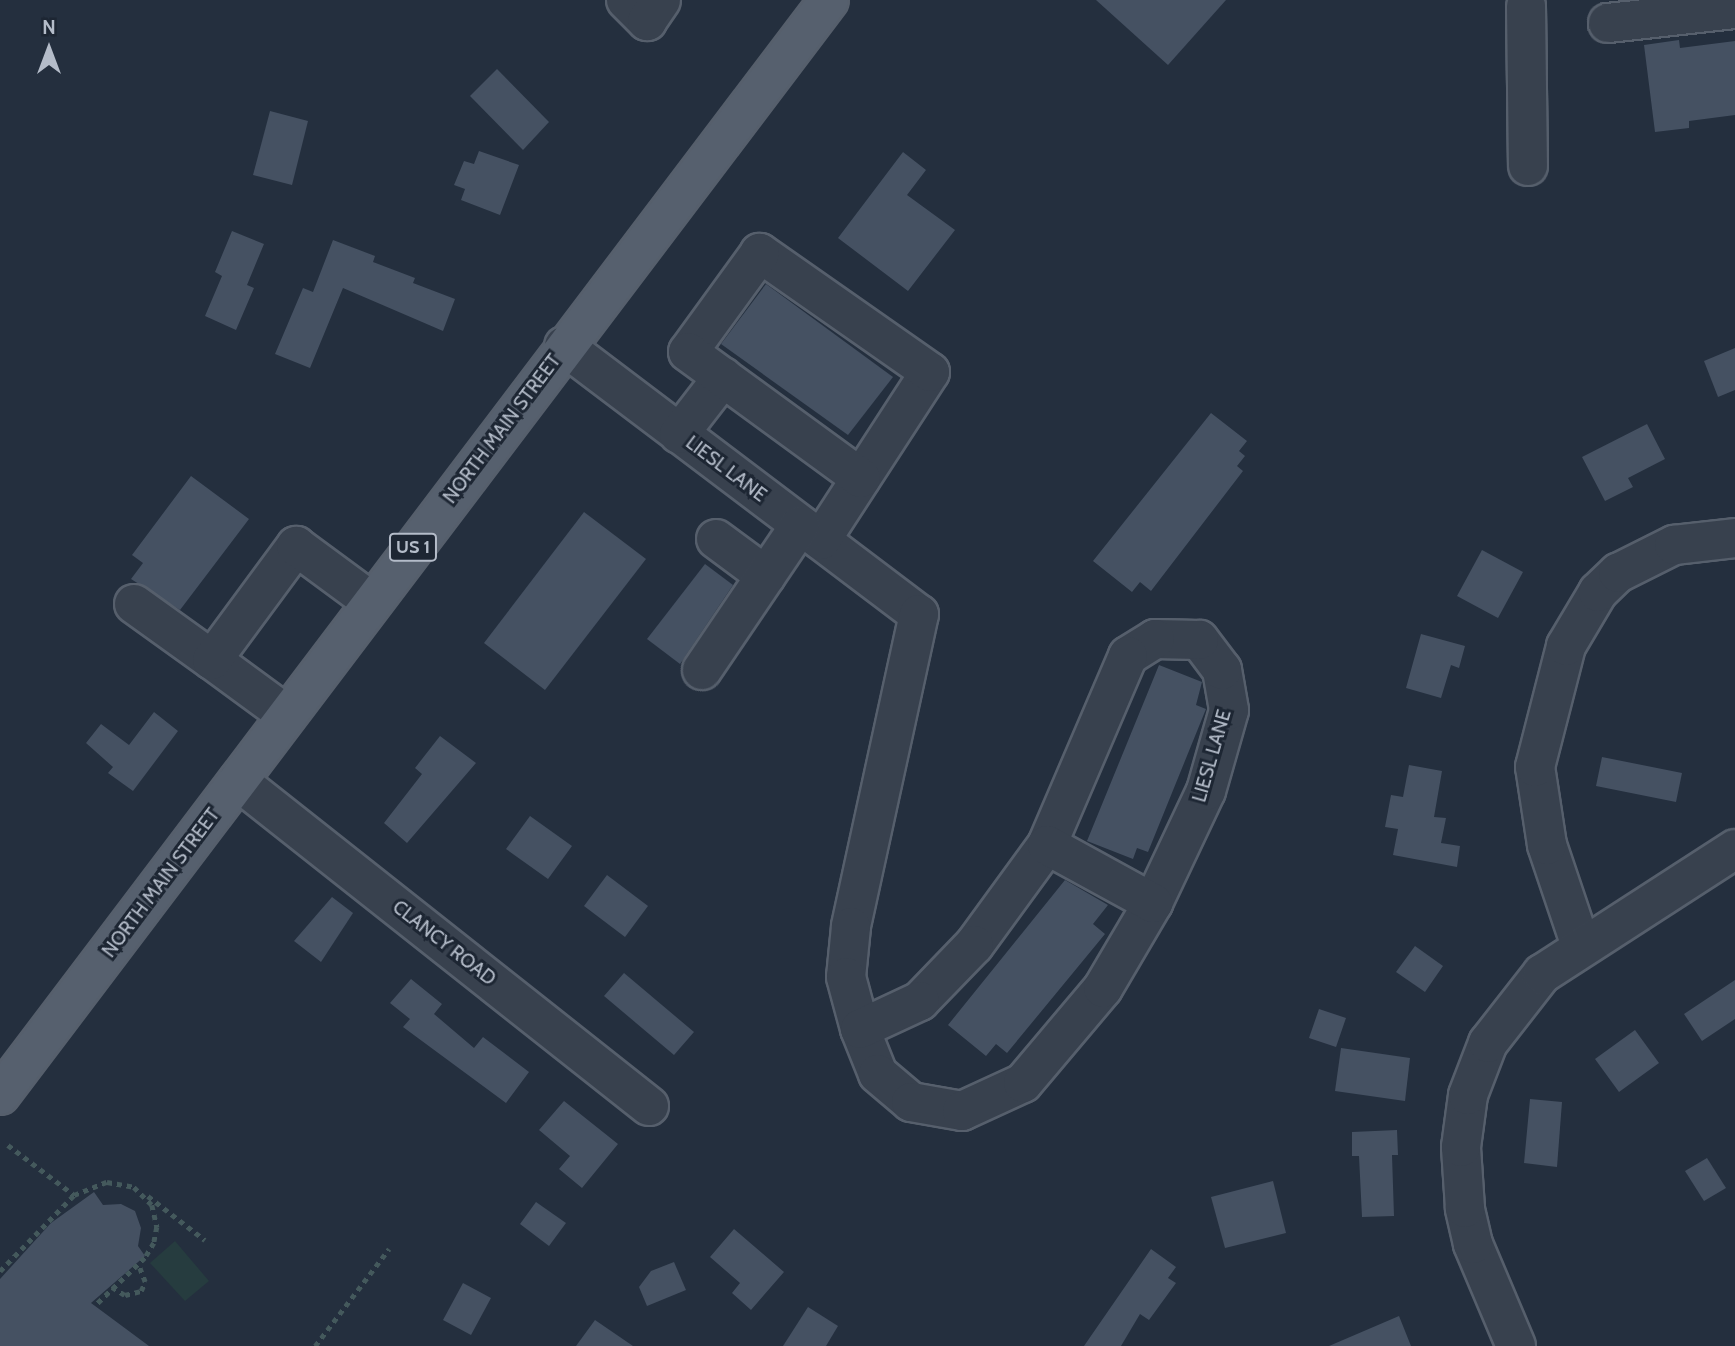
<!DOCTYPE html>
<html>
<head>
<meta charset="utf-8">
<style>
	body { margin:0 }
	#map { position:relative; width:1735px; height:1346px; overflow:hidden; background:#242f3e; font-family:Cabin,sans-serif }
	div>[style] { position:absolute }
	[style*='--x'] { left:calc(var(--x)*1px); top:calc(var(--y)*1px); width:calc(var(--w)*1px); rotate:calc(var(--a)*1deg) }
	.green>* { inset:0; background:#263c3f }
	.building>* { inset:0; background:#455162 }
	.path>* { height:4.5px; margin-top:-2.25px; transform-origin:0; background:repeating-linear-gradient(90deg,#44595c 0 5px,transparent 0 10px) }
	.roads { filter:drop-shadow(2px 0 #565f6c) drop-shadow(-2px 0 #565f6c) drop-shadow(0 2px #565f6c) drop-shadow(0 -2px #565f6c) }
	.minor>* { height:38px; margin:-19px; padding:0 19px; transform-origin:19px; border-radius:19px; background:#38414e }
	.major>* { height:38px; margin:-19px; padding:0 19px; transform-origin:19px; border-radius:19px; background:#56606e }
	span { translate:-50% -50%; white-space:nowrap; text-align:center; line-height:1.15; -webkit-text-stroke:6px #1d2633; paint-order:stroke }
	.shield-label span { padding:2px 5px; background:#1d2633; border:2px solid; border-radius:5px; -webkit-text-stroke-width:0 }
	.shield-label { font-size:18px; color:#b4bcc9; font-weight:700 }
	.street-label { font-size:19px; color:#b4bcc9 }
	.north { position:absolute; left:14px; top:14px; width:70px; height:70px; -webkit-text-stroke:5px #1d2633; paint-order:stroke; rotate:0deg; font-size:19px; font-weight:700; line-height:28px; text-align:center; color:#b4bcc9 }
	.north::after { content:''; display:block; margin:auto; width:24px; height:32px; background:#b4bcc9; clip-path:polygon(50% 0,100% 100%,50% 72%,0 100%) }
</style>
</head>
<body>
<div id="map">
	<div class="green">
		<div style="clip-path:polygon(175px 1241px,209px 1281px,185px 1301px,150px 1263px)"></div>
	</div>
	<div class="building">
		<div style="clip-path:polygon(1096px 0,1226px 0,1168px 65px)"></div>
		<div style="clip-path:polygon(1679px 40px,1680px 48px,1735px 41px,1735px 115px,1689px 121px,1689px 128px,1655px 132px,1644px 45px)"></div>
		<div style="clip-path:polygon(497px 69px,549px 122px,523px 150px,470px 96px)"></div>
		<div style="clip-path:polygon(270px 111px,308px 121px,292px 185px,253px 175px)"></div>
		<div style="clip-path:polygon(479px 151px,519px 165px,500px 215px,461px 200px,465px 189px,454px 185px,464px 161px,474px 164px)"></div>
		<div style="clip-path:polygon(903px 152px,926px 170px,907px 195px,955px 230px,908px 291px,838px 238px)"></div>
		<div style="clip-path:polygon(232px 231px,264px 244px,247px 285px,254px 288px,236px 330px,205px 316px,222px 276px,215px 272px)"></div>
		<div style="clip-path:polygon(333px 240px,375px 256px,373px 262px,415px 278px,413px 283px,455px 299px,443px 331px,343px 288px,310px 368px,275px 354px,303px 288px,313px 292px)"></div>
		<div style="clip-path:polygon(766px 284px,893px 377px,848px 435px,721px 344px)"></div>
		<div style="clip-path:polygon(1735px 348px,1735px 390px,1718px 397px,1704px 361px)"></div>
		<div style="clip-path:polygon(1211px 413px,1247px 441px,1239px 451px,1245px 456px,1237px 466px,1243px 471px,1151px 591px,1140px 582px,1132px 592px,1093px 561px)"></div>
		<div style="clip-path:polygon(1647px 424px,1665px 459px,1628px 478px,1633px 487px,1605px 501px,1582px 457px)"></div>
		<div style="clip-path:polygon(191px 476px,249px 519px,180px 610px,131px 579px,143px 563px,132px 555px)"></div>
		<div style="clip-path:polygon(584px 512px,646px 559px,545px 690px,484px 643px)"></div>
		<div style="clip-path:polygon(1482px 550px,1523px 572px,1498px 618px,1457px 596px)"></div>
		<div style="clip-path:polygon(705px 564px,733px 585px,680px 664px,647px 639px)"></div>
		<div style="clip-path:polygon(1421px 634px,1465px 646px,1459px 668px,1451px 665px,1441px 698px,1406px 688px)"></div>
		<div style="clip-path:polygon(1159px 665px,1202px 682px,1196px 705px,1206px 709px,1148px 852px,1137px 848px,1133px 859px,1087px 841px)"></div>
		<div style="clip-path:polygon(154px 712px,178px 731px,133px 791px,108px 773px,113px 767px,86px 743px,101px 724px,129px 745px)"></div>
		<div style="clip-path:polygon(440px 736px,476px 763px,407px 843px,384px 823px,422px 774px,415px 768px)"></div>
		<div style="clip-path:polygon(1602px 757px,1682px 773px,1676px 802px,1596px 786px)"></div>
		<div style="clip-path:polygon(1409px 765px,1442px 771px,1434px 817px,1446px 818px,1441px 843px,1460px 846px,1457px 867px,1393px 855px,1398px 829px,1385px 827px,1391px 795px,1403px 797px)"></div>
		<div style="clip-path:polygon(530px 816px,572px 846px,548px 879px,506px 849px)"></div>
		<div style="clip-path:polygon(607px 875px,648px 906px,625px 937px,584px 906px)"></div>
		<div style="clip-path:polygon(1065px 880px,1108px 905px,1093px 924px,1105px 934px,1007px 1053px,996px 1044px,986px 1056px,948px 1025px)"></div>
		<div style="clip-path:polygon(332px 897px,353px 913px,321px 962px,294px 941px)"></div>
		<div style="clip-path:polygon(1415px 946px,1443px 966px,1425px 992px,1396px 972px)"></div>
		<div style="clip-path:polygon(624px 973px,694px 1032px,674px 1055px,604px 996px)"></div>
		<div style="clip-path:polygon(411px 979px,442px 1004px,434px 1014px,474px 1048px,483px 1037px,529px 1072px,506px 1103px,403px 1027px,410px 1019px,390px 1003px)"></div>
		<div style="clip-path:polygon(1735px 980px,1735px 1019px,1702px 1041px,1684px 1014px)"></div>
		<div style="clip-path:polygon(1319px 1009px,1346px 1018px,1336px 1047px,1309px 1038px)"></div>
		<div style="clip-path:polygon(1635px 1030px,1659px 1063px,1619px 1092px,1595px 1059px)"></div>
		<div style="clip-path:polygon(1341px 1048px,1410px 1058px,1405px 1101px,1335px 1091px)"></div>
		<div style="clip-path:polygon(1530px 1099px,1562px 1102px,1557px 1167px,1524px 1163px)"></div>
		<div style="clip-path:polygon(564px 1101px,618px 1144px,582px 1188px,559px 1169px,570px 1156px,539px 1130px)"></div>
		<div style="clip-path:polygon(1397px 1130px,1398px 1155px,1392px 1155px,1394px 1216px,1362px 1217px,1359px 1156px,1352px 1156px,1352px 1132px)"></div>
		<div style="clip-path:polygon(1707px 1158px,1726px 1188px,1704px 1201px,1685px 1171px)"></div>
		<div style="clip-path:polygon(1273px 1181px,1286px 1233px,1225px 1248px,1211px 1197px)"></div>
		<div style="clip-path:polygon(94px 1192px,103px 1205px,121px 1204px,135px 1211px,141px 1228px,138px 1246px,145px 1256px,91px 1303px,149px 1346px,0 1346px,0 1279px,51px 1223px)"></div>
		<div style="clip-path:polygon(536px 1202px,566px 1223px,549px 1246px,520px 1224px)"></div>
		<div style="clip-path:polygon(734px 1229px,784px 1272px,751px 1310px,732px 1293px,740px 1283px,710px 1257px)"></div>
		<div style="clip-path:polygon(1151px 1249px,1176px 1267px,1168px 1278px,1176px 1283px,1149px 1320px,1140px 1314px,1121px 1346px,1084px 1346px)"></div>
		<div style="clip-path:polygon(674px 1262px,686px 1290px,647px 1306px,639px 1287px,651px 1271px)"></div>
		<div style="clip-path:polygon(463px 1283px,491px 1298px,471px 1335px,443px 1320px)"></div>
		<div style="clip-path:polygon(808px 1307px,838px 1326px,826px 1346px,783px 1346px)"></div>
		<div style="clip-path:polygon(1399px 1316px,1411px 1346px,1329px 1346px)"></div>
		<div style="clip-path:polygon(595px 1320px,633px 1346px,576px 1346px)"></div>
	</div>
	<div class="path">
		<div style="--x:8;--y:1145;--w:83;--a:37.1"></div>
		<div style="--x:148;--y:1196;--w:72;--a:37.7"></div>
		<div style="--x:0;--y:1271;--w:106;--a:-45.8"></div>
		<div style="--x:74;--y:1195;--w:35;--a:-22"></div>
		<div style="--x:107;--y:1182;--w:27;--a:10"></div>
		<div style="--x:134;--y:1187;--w:25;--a:45"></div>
		<div style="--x:152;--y:1205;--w:23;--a:77"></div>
		<div style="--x:157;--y:1227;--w:16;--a:101"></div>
		<div style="--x:154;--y:1243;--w:17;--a:121"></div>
		<div style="--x:145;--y:1258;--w:69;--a:136.2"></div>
		<div style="--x:112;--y:1287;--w:15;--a:32"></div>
		<div style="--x:125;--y:1295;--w:16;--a:-14"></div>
		<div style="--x:141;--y:1291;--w:10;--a:-66"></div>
		<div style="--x:145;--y:1282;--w:19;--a:-111"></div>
		<div style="--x:315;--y:1346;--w:122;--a:-52.7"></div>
	</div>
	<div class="roads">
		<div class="minor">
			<div style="--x:626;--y:0;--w:30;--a:45"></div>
			<div style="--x:647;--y:21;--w:25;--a:-56"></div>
			<div style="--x:1526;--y:6;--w:160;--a:89.3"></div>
			<div style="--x:1608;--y:23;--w:128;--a:-6.3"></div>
			<div style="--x:564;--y:346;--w:445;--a:37.1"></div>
			<div style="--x:919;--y:614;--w:320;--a:102.3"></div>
			<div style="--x:851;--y:927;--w:50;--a:95.7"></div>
			<div style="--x:846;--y:977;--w:54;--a:74.9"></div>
			<div style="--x:860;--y:1029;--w:48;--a:68.2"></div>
			<div style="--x:878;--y:1074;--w:43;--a:40.3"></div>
			<div style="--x:911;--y:1102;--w:52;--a:10"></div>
			<div style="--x:962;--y:1111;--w:67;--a:-24.7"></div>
			<div style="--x:1023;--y:1083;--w:124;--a:-49.9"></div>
			<div style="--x:1103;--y:988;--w:99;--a:-59.5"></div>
			<div style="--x:1153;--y:903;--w:124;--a:-64.7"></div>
			<div style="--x:1206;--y:791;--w:84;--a:-74.1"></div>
			<div style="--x:1229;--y:710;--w:41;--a:-99.9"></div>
			<div style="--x:1222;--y:670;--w:38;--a:-127"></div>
			<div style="--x:1199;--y:640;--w:44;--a:-178.7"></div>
			<div style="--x:1155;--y:639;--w:32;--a:148"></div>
			<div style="--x:1128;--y:656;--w:206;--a:113.2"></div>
			<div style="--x:1047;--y:845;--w:124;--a:126.1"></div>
			<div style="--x:974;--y:945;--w:78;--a:134"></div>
			<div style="--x:920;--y:1001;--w:66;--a:155"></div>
			<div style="--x:679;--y:434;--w:72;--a:-52.3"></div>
			<div style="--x:716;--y:539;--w:62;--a:36.5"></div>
			<div style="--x:821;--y:540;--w:200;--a:-57"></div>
			<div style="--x:930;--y:372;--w:208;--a:-145"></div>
			<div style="--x:760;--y:253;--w:122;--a:126"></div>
			<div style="--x:688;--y:352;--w:214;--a:36.1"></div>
			<div style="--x:134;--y:604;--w:96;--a:35.7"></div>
			<div style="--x:702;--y:670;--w:175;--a:-55.9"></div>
			<div style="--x:287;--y:715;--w:93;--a:-143.7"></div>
			<div style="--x:212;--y:660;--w:142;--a:-53.6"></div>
			<div style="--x:296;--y:546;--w:94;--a:36.4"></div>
			<div style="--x:238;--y:781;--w:524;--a:38.34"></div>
			<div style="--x:1047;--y:845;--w:121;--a:28.7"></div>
			<div style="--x:1581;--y:946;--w:107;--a:-108.6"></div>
			<div style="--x:1547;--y:845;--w:79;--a:-98.7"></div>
			<div style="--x:1535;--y:767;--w:125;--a:-75.6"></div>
			<div style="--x:1566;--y:646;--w:63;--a:-59.3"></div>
			<div style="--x:1598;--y:592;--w:28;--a:-44"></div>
			<div style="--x:1618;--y:573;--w:63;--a:-26.6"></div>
			<div style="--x:1674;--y:545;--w:61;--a:-6.5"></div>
			<div style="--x:1516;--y:1346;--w:111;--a:-112.9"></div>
			<div style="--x:1473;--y:1244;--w:37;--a:-103"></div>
			<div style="--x:1465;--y:1208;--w:61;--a:-93.8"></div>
			<div style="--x:1461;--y:1147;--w:52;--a:-82.3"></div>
			<div style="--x:1468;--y:1095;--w:56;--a:-69"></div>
			<div style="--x:1488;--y:1043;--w:88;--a:-52"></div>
			<div style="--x:1542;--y:974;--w:230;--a:-32.9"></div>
		</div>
		<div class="major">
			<div style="--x:0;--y:1095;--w:1373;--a:-52.87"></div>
		</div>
	</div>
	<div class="shield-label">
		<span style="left:413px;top:547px">US 1</span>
	</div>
	<div class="street-label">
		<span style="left:502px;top:429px;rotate:-53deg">NORTH MAIN STREET</span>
		<span style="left:726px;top:469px;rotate:37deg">LIESL LANE</span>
		<span style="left:1212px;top:756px;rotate:-74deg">LIESL LANE</span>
		<span style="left:161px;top:883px;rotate:-53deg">NORTH MAIN STREET</span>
		<span style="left:444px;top:943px;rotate:38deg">CLANCY ROAD</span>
	</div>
	<div class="north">N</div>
</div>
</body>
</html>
